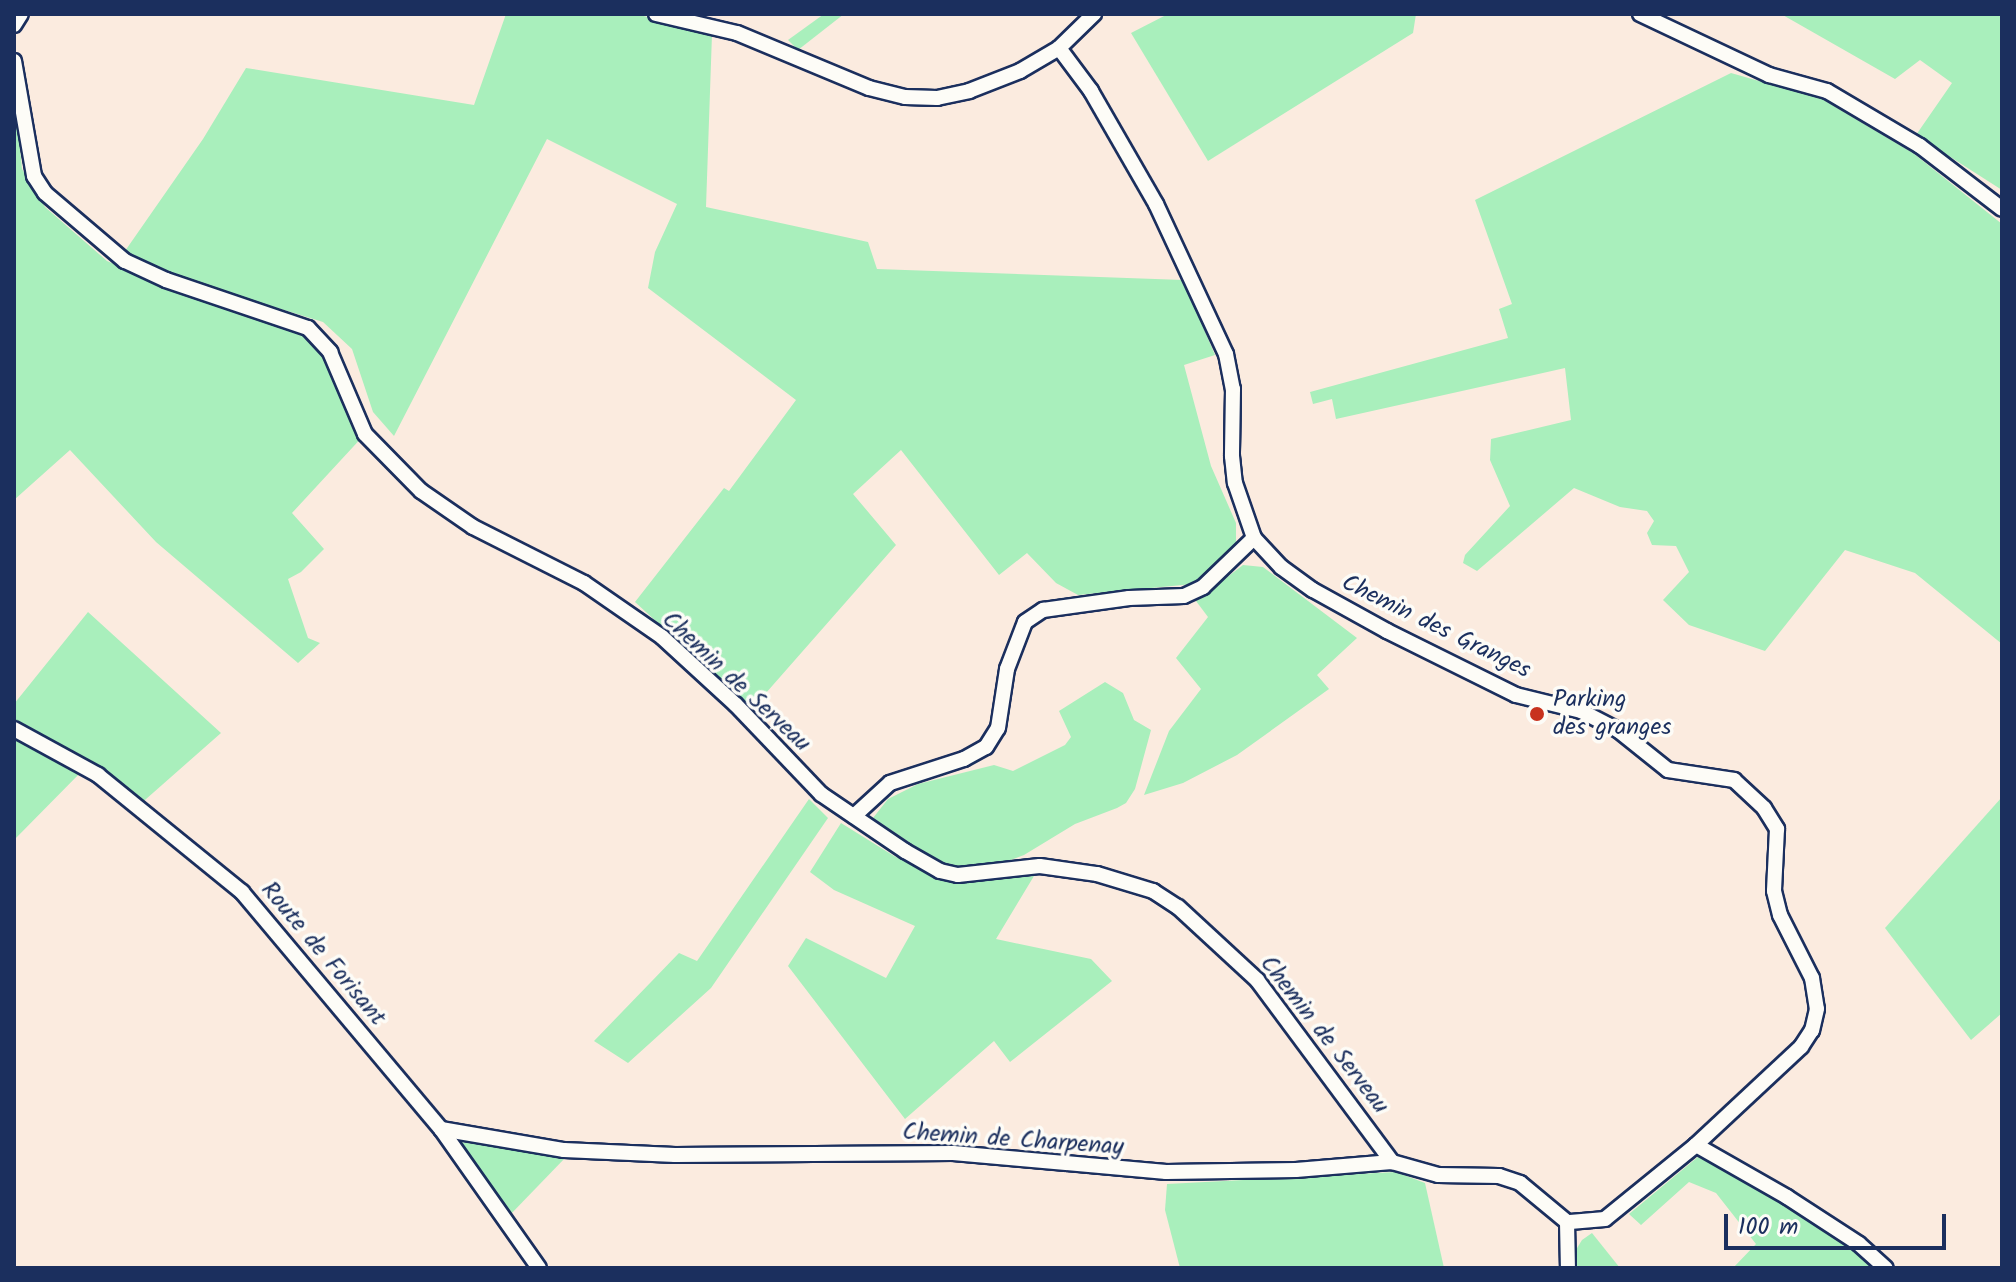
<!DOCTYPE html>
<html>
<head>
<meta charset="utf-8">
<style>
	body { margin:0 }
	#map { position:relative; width:2016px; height:1282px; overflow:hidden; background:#fbebdf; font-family:Kalam,sans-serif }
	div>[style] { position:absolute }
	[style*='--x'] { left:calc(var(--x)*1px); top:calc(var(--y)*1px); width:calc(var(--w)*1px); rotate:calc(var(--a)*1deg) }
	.green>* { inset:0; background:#a9efbc }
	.roads { filter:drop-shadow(2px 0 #1b2f5e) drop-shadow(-2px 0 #1b2f5e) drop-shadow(0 2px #1b2f5e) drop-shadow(0 -2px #1b2f5e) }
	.street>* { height:14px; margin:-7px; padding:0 7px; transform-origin:7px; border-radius:7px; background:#fdfcf7 }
	.dots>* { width:22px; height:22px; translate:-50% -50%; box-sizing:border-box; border:4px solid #fdfcf7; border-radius:50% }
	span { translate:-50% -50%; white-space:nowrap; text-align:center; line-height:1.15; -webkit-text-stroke:7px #fdfcf7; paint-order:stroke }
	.street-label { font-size:24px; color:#1b2f5e }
	.poi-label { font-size:24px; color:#1b2f5e }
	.left { translate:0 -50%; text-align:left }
	.frame { position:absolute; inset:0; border:16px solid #1b2f5e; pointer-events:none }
	.scale { position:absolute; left:1724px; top:1214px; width:222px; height:36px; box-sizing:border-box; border:4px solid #1b2f5e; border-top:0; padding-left:10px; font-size:24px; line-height:28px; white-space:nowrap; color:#1b2f5e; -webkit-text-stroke:6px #fdfcf7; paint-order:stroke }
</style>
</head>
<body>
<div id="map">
	<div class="green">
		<div style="clip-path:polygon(506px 14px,636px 14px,712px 34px,706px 207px,868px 242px,877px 269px,1183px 280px,1215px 355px,1184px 365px,1211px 466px,1236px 523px,1236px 545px,1193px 584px,1078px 595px,1056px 583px,1027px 553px,999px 575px,901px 450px,853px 494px,896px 545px,752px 709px,635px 602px,724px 488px,729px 491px,796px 400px,648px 288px,655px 252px,677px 204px,547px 139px,394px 436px,373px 412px,352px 349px,323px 322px,151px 269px,125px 251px,203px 139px,246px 68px,474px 105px)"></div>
		<div style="clip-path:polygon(824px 14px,844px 14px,798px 50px,788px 40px)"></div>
		<div style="clip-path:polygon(1168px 14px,1416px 14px,1413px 33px,1208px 161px,1131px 33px)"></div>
		<div style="clip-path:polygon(1781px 14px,2002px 14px,2002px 190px,1916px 135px,1952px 83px,1920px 60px,1895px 79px)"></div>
		<div style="clip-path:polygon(1731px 73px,1822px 99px,1913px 153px,2002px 224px,2002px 644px,1915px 573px,1845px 550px,1765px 651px,1689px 625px,1663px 600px,1689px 572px,1676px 546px,1652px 545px,1647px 533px,1654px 521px,1647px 511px,1620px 507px,1574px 488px,1477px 571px,1463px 563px,1465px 555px,1510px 506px,1490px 460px,1491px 439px,1571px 420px,1565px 368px,1336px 419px,1332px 399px,1313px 404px,1310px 392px,1508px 338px,1499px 309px,1512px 304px,1475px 200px)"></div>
		<div style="clip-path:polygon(14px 85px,22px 169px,45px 207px,107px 261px,163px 284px,308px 328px,330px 352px,365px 434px,292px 513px,324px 549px,301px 572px,288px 579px,308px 638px,320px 643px,298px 663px,156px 542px,70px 450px,14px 500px)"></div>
		<div style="clip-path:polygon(1243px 565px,1263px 567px,1357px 638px,1317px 675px,1329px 689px,1237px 755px,1183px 783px,1144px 795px,1169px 731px,1201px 689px,1176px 658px,1208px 617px,1196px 601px)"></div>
		<div style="clip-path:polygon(88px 612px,221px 733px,137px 807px,85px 768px,14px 840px,14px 704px)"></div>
		<div style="clip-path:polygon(1105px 682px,1123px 693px,1134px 720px,1151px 730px,1135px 789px,1126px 803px,1117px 808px,1075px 824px,1024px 855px,992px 867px,961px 867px,937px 861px,873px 818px,888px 799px,918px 784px,994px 765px,1013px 771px,1065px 745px,1071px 737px,1059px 711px)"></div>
		<div style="clip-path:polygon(2002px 797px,2002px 1013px,1971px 1040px,1885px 928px)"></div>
		<div style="clip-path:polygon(809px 799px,828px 818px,711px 988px,628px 1063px,594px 1041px,679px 953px,697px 961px)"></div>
		<div style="clip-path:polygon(841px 823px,894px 856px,947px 882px,1034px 876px,996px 939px,1091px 959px,1112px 981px,1010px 1062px,994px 1041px,905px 1119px,788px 966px,806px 938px,886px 978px,915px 926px,834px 890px,810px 872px)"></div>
		<div style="clip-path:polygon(461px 1142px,566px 1157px,506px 1219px,458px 1150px)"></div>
		<div style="clip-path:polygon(1699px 1156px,1788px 1204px,1858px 1251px,1875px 1268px,1733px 1268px,1756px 1244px,1716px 1193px,1689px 1182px,1641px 1225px,1629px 1214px)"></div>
		<div style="clip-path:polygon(1396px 1172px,1425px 1183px,1444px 1268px,1180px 1268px,1165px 1210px,1167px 1184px)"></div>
		<div style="clip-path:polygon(1592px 1233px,1620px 1268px,1574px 1268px,1574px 1253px,1582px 1240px)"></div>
	</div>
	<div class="roads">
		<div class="street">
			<div style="--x:656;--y:14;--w:83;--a:13.2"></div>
			<div style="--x:737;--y:33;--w:143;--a:22.6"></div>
			<div style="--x:869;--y:88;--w:37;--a:14"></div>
			<div style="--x:905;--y:97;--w:32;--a:2"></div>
			<div style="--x:937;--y:98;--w:33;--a:-12"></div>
			<div style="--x:969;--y:91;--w:55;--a:-21.4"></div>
			<div style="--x:1020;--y:71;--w:45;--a:-30.5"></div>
			<div style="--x:1059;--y:48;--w:49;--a:-44.2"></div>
			<div style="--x:1640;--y:14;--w:143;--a:25.3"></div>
			<div style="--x:1769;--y:75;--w:60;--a:15.4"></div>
			<div style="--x:1827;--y:91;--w:108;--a:30.6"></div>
			<div style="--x:1920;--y:146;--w:103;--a:37.5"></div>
			<div style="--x:14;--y:25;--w:13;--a:-58"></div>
			<div style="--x:1059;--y:48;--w:54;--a:53.3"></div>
			<div style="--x:1091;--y:91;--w:130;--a:60.1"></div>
			<div style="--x:1156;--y:204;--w:166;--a:65"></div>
			<div style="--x:1226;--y:354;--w:36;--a:79"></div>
			<div style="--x:1233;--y:389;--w:67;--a:90.9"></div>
			<div style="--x:1232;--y:456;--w:27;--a:84"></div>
			<div style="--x:1235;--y:483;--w:58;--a:70.9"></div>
			<div style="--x:1254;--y:538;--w:40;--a:47"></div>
			<div style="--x:1281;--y:567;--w:39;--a:36"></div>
			<div style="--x:1313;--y:590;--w:85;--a:29"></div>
			<div style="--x:1387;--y:631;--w:144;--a:26.4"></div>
			<div style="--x:1516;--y:695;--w:67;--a:13.8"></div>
			<div style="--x:1581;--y:711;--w:42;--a:27.2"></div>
			<div style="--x:1618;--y:730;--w:64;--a:38.7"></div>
			<div style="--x:1668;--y:770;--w:67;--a:8.6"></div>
			<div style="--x:1734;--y:780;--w:41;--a:43"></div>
			<div style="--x:1764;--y:808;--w:25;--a:58"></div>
			<div style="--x:1777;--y:829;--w:62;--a:92.8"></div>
			<div style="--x:1774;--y:891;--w:25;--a:76"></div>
			<div style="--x:1780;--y:915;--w:71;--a:63.1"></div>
			<div style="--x:1812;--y:978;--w:31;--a:81"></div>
			<div style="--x:1817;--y:1009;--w:22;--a:103"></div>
			<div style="--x:1812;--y:1030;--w:20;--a:123"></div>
			<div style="--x:1801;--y:1047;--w:144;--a:137"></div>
			<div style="--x:1696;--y:1145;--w:117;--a:140.9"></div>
			<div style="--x:1605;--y:1219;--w:38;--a:175"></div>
			<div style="--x:14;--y:61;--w:117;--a:80.1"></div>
			<div style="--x:34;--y:176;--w:20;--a:57"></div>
			<div style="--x:45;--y:193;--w:105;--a:40.4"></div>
			<div style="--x:125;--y:261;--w:45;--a:24.9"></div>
			<div style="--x:166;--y:280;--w:150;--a:18.7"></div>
			<div style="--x:308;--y:328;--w:33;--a:47"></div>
			<div style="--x:330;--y:352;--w:89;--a:66.9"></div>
			<div style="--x:365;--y:434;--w:80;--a:45.5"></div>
			<div style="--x:421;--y:491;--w:63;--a:34.7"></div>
			<div style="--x:473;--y:527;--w:124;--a:26.8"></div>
			<div style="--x:584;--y:583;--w:95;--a:34.7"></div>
			<div style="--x:662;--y:637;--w:100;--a:42.6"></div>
			<div style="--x:736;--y:705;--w:123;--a:46.3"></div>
			<div style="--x:821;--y:794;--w:102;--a:34.2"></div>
			<div style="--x:905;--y:851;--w:40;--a:29.7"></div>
			<div style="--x:940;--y:871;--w:18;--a:13"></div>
			<div style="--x:958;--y:875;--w:82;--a:-6.3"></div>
			<div style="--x:1040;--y:866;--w:58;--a:8"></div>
			<div style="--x:1097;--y:874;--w:59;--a:16.9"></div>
			<div style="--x:1153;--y:891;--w:30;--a:33"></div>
			<div style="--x:1178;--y:907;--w:108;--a:42.7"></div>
			<div style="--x:1257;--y:980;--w:227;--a:53.4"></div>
			<div style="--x:14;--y:729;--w:96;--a:28.7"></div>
			<div style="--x:98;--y:775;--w:186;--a:39.1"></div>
			<div style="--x:242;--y:892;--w:309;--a:50"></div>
			<div style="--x:441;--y:1129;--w:170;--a:54.8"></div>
			<div style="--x:854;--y:816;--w:49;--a:-42.5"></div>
			<div style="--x:890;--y:783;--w:78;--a:-18"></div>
			<div style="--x:964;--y:759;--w:25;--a:-29"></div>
			<div style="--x:986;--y:747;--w:22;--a:-58"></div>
			<div style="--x:998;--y:728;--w:60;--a:-81.3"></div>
			<div style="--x:1007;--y:669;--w:50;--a:-69"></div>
			<div style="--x:1025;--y:622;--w:22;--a:-34"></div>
			<div style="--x:1043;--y:610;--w:87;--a:-7.9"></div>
			<div style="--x:1129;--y:598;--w:55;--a:-2.1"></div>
			<div style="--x:1184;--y:596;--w:21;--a:-25"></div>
			<div style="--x:1203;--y:587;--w:71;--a:-43.9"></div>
			<div style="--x:441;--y:1129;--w:125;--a:9.7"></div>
			<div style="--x:564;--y:1150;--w:111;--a:2.6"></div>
			<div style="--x:675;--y:1155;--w:278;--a:-0.4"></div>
			<div style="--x:953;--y:1153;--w:214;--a:5.1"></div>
			<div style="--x:1166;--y:1172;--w:130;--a:-0.9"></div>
			<div style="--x:1296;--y:1170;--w:96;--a:-4.8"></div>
			<div style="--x:1392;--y:1162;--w:48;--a:15.8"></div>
			<div style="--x:1438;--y:1175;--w:61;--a:0.9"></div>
			<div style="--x:1499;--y:1176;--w:22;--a:18"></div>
			<div style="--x:1520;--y:1183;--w:61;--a:39.7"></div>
			<div style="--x:1696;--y:1145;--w:105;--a:29.7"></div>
			<div style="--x:1787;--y:1197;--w:86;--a:33.1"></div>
			<div style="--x:1859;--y:1244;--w:36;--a:42"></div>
			<div style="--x:1567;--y:1222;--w:46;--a:88.8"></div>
		</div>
	</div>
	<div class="dots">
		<div style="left:1537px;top:714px;background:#c8321e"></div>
	</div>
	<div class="street-label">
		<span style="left:1436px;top:627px;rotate:26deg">Chemin des Granges</span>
		<span style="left:736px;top:682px;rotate:43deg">Chemin de Serveau</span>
		<span style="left:323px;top:954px;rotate:50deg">Route de Forisant</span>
		<span style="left:1324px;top:1035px;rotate:52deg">Chemin de Serveau</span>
		<span style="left:1013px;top:1140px;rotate:4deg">Chemin de Charpenay</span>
	</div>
	<div class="poi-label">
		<span class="left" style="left:1553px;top:714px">Parking<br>des granges</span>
	</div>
	<div class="frame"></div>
	<div class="scale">100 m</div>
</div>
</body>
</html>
